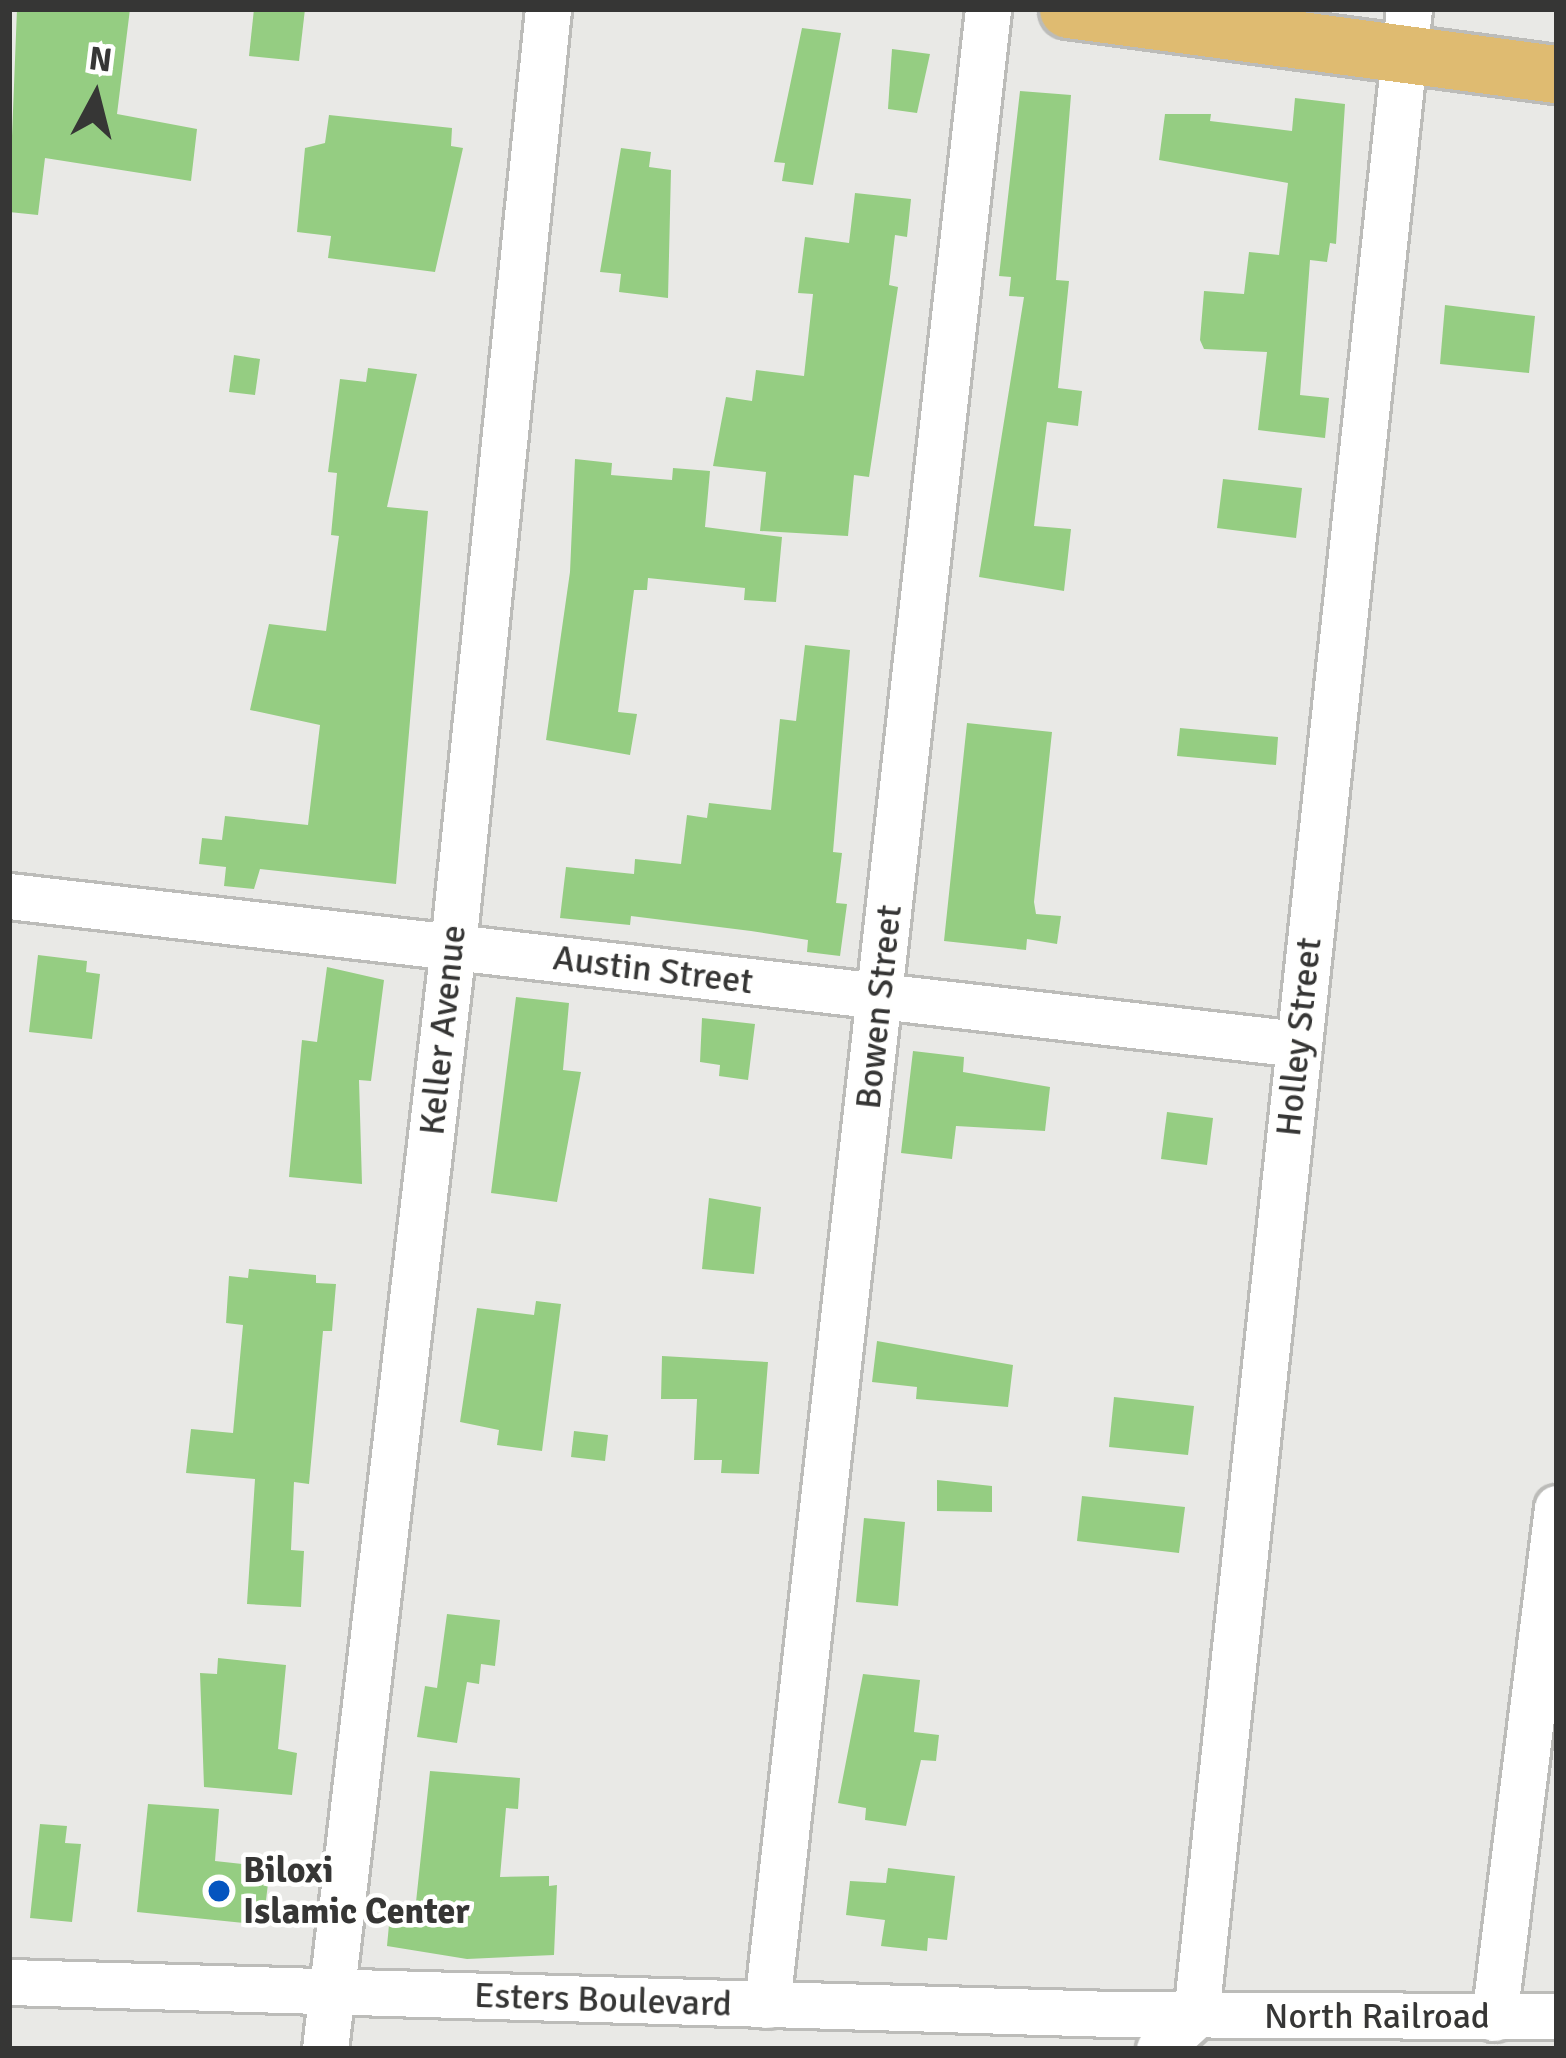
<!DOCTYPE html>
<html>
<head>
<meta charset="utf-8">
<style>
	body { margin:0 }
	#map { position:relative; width:1566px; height:2058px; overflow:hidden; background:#e9e9e6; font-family:Signika,sans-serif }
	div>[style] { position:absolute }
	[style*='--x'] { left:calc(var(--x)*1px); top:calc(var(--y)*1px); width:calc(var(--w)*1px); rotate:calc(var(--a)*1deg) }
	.building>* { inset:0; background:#95cd82 }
	.roads { filter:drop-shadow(3px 0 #bcbcb9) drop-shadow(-3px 0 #bcbcb9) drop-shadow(0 3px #bcbcb9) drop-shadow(0 -3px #bcbcb9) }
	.minor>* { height:45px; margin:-22.5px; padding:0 22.5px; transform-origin:22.5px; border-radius:22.5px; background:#fff }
	.major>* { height:57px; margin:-28.5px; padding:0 28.5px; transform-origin:28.5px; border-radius:28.5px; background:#dfbb71 }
	.dots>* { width:33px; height:33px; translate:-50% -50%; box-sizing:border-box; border:6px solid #fffffe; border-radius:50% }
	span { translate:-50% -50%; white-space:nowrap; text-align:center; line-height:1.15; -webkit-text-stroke:9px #fffffe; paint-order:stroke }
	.street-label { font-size:36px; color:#363635 }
	.poi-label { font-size:36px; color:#363635; font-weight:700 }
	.left { translate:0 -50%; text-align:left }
	.frame { position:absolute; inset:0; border:12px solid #363635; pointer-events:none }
	.north { position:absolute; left:36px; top:36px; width:120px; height:120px; -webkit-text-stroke:9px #fffffe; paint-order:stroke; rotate:7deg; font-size:33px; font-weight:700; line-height:48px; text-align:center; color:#363635 }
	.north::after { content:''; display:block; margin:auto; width:42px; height:54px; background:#363635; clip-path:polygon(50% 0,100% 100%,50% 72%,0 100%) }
</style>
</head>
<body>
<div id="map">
	<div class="building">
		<div style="clip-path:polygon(17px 9px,130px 9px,117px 114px,197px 129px,191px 181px,45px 158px,38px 215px,9px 212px)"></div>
		<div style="clip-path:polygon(254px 9px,305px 9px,299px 61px,249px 56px)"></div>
		<div style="clip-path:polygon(802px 28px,841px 33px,813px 185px,782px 181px,785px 163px,774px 162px)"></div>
		<div style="clip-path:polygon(892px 49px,930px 54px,917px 113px,888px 109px)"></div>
		<div style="clip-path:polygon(1020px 91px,1071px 95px,1056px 280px,1069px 281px,1058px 388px,1082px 391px,1078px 426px,1047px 422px,1034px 526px,1071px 529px,1064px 591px,979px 577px,1024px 297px,1009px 296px,1011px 277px,999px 276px)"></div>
		<div style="clip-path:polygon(1295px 98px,1345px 104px,1336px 244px,1330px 243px,1327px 262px,1310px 260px,1300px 395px,1329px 398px,1325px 438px,1258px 430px,1267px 352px,1204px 349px,1200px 340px,1204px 291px,1244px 294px,1249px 252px,1279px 255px,1288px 183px,1159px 160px,1165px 114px,1211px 114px,1210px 121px,1292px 131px)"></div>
		<div style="clip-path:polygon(329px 115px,452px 128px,451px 146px,463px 148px,435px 272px,328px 258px,331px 236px,297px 232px,305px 148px,325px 143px)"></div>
		<div style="clip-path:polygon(621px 148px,651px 152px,649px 167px,671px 170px,668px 298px,619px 292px,621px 274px,600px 272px)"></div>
		<div style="clip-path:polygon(855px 193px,911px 199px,907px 237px,895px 235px,889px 285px,898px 287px,869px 477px,854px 475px,848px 536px,760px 531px,766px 472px,713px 466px,726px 397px,752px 401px,756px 370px,804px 376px,813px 294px,798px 293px,805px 237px,849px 243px)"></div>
		<div style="clip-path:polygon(1445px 305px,1535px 316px,1529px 373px,1440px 364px)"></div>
		<div style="clip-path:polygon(234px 355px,260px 359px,255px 395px,229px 392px)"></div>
		<div style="clip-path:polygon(368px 368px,417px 374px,387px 507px,428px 511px,396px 884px,260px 869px,254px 889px,224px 886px,226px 867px,199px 864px,202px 838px,222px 840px,225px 816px,308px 825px,320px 725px,250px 710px,269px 624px,326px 631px,339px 536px,331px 535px,337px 473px,328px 472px,340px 379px,366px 382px)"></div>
		<div style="clip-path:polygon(575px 459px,612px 463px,611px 475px,672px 480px,673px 468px,710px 471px,705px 527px,782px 537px,776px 602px,744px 600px,745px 588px,648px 578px,647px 590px,634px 590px,618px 712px,637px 714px,630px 755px,546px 740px,570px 572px)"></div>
		<div style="clip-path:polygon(1223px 479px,1302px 488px,1296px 538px,1217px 528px)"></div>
		<div style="clip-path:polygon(805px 645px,850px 650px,833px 852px,842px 853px,836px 903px,847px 904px,840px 956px,807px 952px,808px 940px,751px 931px,631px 916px,630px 925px,560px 918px,566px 867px,634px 874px,635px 859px,681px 864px,687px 815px,707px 818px,709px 803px,771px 810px,780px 719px,796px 721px)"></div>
		<div style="clip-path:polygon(967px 723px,1052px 732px,1034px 902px,1036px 914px,1061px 916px,1057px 944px,1027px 939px,1026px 950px,944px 941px)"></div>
		<div style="clip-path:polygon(1180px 728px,1278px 737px,1276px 765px,1177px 756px)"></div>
		<div style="clip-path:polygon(38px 955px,87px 961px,86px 972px,100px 974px,92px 1039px,29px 1032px)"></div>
		<div style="clip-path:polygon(327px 967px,384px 980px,371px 1081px,359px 1080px,362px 1184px,289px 1177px,302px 1040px,317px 1042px)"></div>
		<div style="clip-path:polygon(516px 997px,569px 1003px,563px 1070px,581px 1072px,557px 1202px,491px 1193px)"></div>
		<div style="clip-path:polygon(702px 1018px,755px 1024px,748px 1080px,719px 1076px,720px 1065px,700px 1062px)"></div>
		<div style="clip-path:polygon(913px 1051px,964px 1057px,963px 1072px,1050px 1087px,1045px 1131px,956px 1126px,952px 1159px,901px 1153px)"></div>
		<div style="clip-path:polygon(1167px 1112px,1213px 1118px,1207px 1165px,1161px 1159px)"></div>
		<div style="clip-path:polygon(709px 1198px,761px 1207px,754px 1274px,702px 1269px)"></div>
		<div style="clip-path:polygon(249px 1269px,316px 1275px,316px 1283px,336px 1284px,332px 1331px,323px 1331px,309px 1484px,294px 1482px,291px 1550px,304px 1551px,301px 1607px,247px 1604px,255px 1479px,186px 1473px,191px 1429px,233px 1433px,243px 1325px,226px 1323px,229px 1276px,248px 1278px)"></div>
		<div style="clip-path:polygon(536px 1301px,561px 1304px,542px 1451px,497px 1445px,499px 1430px,460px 1422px,477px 1308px,534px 1315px)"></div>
		<div style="clip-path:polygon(877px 1341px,1013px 1365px,1008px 1407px,916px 1399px,917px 1387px,872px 1382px)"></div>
		<div style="clip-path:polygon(662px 1356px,768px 1362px,759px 1474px,721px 1473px,722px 1460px,694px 1460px,697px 1399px,661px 1399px)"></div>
		<div style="clip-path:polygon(1114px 1397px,1194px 1406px,1188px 1455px,1109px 1447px)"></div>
		<div style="clip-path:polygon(574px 1431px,608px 1435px,605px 1461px,571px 1457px)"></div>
		<div style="clip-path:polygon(937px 1480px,992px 1486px,992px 1512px,937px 1511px)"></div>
		<div style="clip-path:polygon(1082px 1496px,1185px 1507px,1179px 1553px,1077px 1541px)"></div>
		<div style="clip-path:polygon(864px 1518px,905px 1522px,898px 1606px,856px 1602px)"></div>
		<div style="clip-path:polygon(447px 1614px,500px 1620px,495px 1666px,481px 1664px,479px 1684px,467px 1682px,457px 1743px,417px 1737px,425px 1686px,437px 1688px)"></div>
		<div style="clip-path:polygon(218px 1658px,286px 1665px,278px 1749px,297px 1753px,292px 1795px,204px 1787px,200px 1673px,217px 1674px)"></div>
		<div style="clip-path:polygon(863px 1674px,920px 1680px,914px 1732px,939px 1735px,936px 1761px,921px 1760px,906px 1826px,865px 1820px,866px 1808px,838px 1803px)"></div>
		<div style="clip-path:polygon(430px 1771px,520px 1778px,518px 1809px,506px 1808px,500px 1877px,549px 1876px,549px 1886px,557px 1885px,554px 1955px,467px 1959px,387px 1946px,390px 1914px,407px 1914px,408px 1901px,416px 1902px)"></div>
		<div style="clip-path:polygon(148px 1804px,219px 1809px,215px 1861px,270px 1867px,263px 1925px,137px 1912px)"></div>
		<div style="clip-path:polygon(40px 1824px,67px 1826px,65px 1843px,81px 1844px,72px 1922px,30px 1918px)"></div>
		<div style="clip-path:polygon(888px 1868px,955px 1876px,947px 1940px,928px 1938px,927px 1951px,881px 1946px,885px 1920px,846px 1915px,850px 1881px,886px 1883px)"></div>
	</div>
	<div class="roads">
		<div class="minor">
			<div style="--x:9;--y:896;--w:1297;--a:6.55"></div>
			<div style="--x:9;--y:1982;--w:1105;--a:1.66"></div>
			<div style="--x:1114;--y:2014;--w:443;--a:0.3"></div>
			<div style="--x:767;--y:2005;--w:2008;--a:-83.68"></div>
			<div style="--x:1494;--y:2018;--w:514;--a:-82.96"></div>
			<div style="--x:325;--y:2049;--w:1110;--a:-83.38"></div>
			<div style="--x:453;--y:946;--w:942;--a:-84.21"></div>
			<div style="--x:1159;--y:2049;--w:50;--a:-42.6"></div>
			<div style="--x:1196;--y:2015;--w:2017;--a:-83.94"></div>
		</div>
		<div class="major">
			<div style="--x:1068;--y:9;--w:493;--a:7.6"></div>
		</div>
	</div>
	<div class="dots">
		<div style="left:219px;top:1891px;background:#0555bf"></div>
	</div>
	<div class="street-label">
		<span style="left:653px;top:970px;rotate:7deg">Austin Street</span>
		<span style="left:879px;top:1007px;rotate:-84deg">Bowen Street</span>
		<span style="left:443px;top:1030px;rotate:-84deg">Keller Avenue</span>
		<span style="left:1299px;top:1037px;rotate:-84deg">Holley Street</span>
		<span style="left:603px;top:2000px;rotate:2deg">Esters Boulevard</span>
		<span style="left:1377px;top:2017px">North Railroad</span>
	</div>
	<div class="poi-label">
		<span class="left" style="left:243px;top:1891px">Biloxi<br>Islamic Center</span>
	</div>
	<div class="frame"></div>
	<div class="north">N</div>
</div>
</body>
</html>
